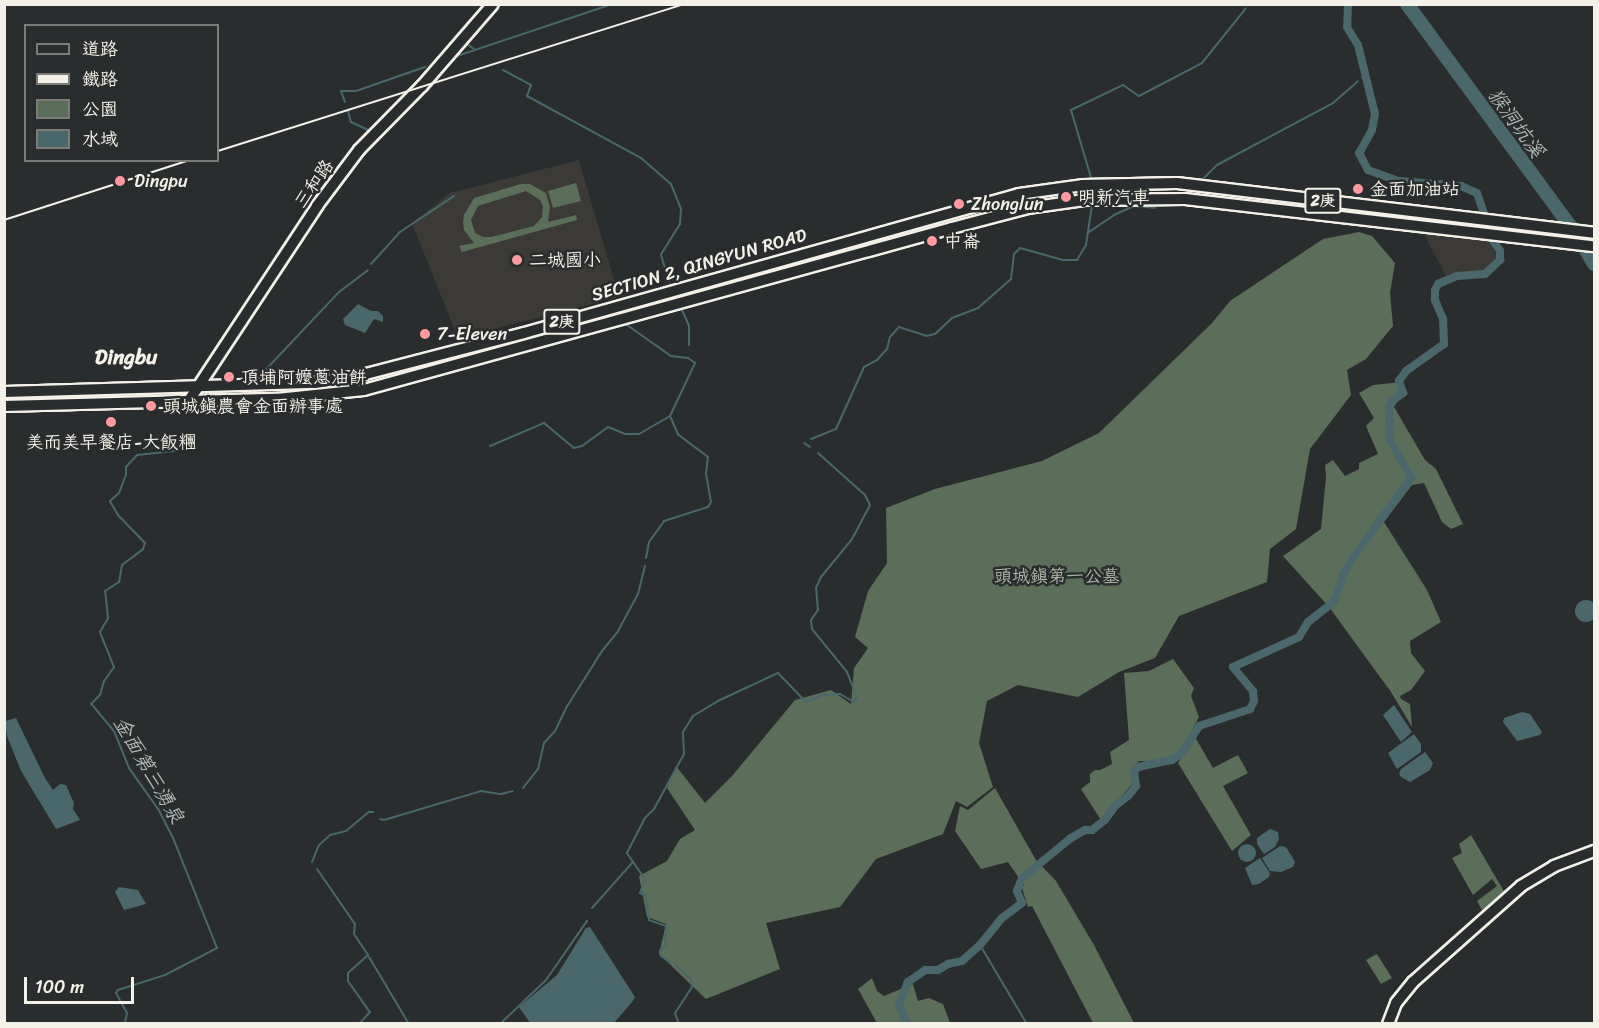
<!DOCTYPE html>
<html>
<head>
<meta charset="utf-8">
<style>
	body { margin:0 }
	#map { position:relative; width:1599px; height:1028px; overflow:hidden; background:#2a2d2e; font-family:Sriracha,"LXGW WenKai TC",sans-serif }
	div>[style] { position:absolute }
	[style*='--x'] { left:calc(var(--x)*1px); top:calc(var(--y)*1px); width:calc(var(--w)*1px); rotate:calc(var(--a)*1deg) }
	.built>* { inset:0; background:#3b3a37 }
	.green>* { inset:0; background:#5a6e59 }
	.water>* { inset:0; background:#4a686c }
	.round { border-radius:50% }
	.stream>* { height:2px; margin:-1px; padding:0 1px; transform-origin:1px; border-radius:1px; background:#4a686c }
	.canal>* { height:8px; margin:-4px; padding:0 4px; transform-origin:4px; border-radius:4px; background:#4a686c }
	.river>* { height:14px; margin:-7px; padding:0 7px; transform-origin:7px; border-radius:7px; background:#4a686c }
	.roads { filter:drop-shadow(2px 0 #f4f1e8) drop-shadow(-2px 0 #f4f1e8) drop-shadow(0 2px #f4f1e8) drop-shadow(0 -2px #f4f1e8) }
	.secondary>* { height:10px; margin:-5px; padding:0 5px; transform-origin:5px; border-radius:5px; background:#2a2d2e }
	.primary>* { height:10px; margin:-5px; padding:0 5px; transform-origin:5px; border-radius:5px; background:#2a2d2e }
	.rail>* { height:2px; margin:-1px; padding:0 1px; transform-origin:1px; border-radius:1px; background:#f4f1e8 }
	.dots>* { width:16px; height:16px; translate:-50% -50%; box-sizing:border-box; border:3px solid #2a2d2e; border-radius:50% }
	span { translate:-50% -50%; white-space:nowrap; text-align:center; line-height:1.15; -webkit-text-stroke:5px #2a2d2e; paint-order:stroke }
	.shield-label span { padding:2px 4px; background:#2a2d2e; border:2px solid; border-radius:4px; -webkit-text-stroke-width:0 }
	.shield-label { font-size:16px; color:#f4f1e8; font-weight:700 }
	.poi-label { font-size:18px; color:#f4f1e8 }
	.left { translate:0 -50%; text-align:left }
	.street-label { font-size:18px; color:#f4f1e8 }
	.park-label { font-size:18px; color:#afb6a8 }
	.water-label { font-size:20px; color:#b0bab6; font-style:italic }
	.quarter-label { font-size:21px; color:#f4f1e8; font-weight:700 }
	.frame { position:absolute; inset:0; border:6px solid #f4f1e8; pointer-events:none }
	.legend { position:absolute; left:24px; top:24px; width:195px; height:138px; box-sizing:border-box; background:#2a2d2e; border:2px solid #7b7b78; margin:0; padding:8px 10px; list-style:none; font-size:18px; color:#f4f1e8 }
	.legend li { display:flex; align-items:center; gap:12px; height:30px }
	.legend b { width:30px; border:2px solid #7b7b78 }
	.scale { position:absolute; left:24px; top:977px; width:110px; height:27px; box-sizing:border-box; border:3px solid #f4f1e8; border-top:0; padding-left:8px; font-size:18px; line-height:21px; white-space:nowrap; color:#f4f1e8; -webkit-text-stroke:4px #2a2d2e; paint-order:stroke }
</style>
</head>
<body>
<div id="map">
	<div class="built">
		<div style="clip-path:polygon(579px 160px,619px 297px,458px 338px,412px 223px,450px 193px)"></div>
		<div style="clip-path:polygon(1423px 232px,1486px 239px,1497px 256px,1495px 260px,1485px 270px,1447px 278px)"></div>
	</div>
	<div class="green">
		<div style="clip-path:polygon(576px 183px,581px 201px,553px 208px,548px 191px)"></div>
		<div style="clip-path:polygon(evenodd,521px 184px,530px 184px,546px 193px,550px 207px,548px 222px,576px 215px,577px 220px,462px 252px,459px 246px,474px 243px,464px 230px,463px 222px,464px 215px,474px 198px,521px 184px,526px 191px,540px 200px,543px 207px,542px 217px,534px 226px,491px 237px,483px 237px,475px 233px,471px 220px,478px 206px,526px 191px)"></div>
		<div style="clip-path:polygon(1359px 232px,1372px 236px,1395px 263px,1390px 293px,1393px 326px,1366px 359px,1347px 370px,1351px 395px,1310px 449px,1296px 529px,1270px 549px,1267px 582px,1179px 616px,1155px 658px,1119px 672px,1078px 697px,1018px 685px,987px 701px,979px 743px,993px 787px,967px 807px,956px 801px,943px 834px,876px 859px,840px 907px,766px 923px,780px 969px,706px 999px,659px 954px,666px 924px,647px 917px,639px 876px,667px 861px,680px 839px,695px 830px,667px 788px,676px 766px,705px 803px,732px 776px,795px 700px,831px 690px,851px 704px,854px 668px,868px 648px,855px 637px,868px 591px,887px 563px,886px 508px,935px 489px,1042px 461px,1099px 433px,1212px 323px,1230px 301px,1323px 239px)"></div>
		<div style="clip-path:polygon(1402px 382px,1403px 392px,1394px 407px,1425px 460px,1436px 469px,1463px 524px,1451px 529px,1442px 522px,1424px 483px,1412px 485px,1384px 522px,1427px 590px,1441px 622px,1410px 641px,1411px 653px,1425px 671px,1411px 690px,1400px 696px,1401px 699px,1410px 704px,1412px 727px,1391px 692px,1329px 607px,1283px 556px,1321px 529px,1326px 477px,1325px 465px,1333px 460px,1345px 476px,1359px 469px,1359px 463px,1378px 454px,1366px 426px,1374px 418px,1359px 393px,1373px 385px)"></div>
		<div style="clip-path:polygon(1173px 659px,1194px 688px,1191px 696px,1199px 717px,1180px 752px,1160px 761px,1139px 761px,1133px 767px,1133px 783px,1101px 820px,1081px 789px,1090px 782px,1090px 774px,1095px 770px,1100px 770px,1112px 764px,1110px 752px,1129px 740px,1124px 673px,1149px 671px)"></div>
		<div style="clip-path:polygon(1195px 737px,1213px 768px,1238px 755px,1248px 773px,1223px 786px,1251px 835px,1232px 851px,1178px 763px)"></div>
		<div style="clip-path:polygon(995px 788px,1036px 860px,1056px 881px,1094px 945px,1134px 1023px,1093px 1023px,1032px 906px,1028px 907px,1022px 888px,1024px 885px,1008px 862px,981px 869px,955px 831px,960px 806px,968px 810px)"></div>
		<div style="clip-path:polygon(1471px 835px,1505px 893px,1484px 914px,1477px 901px,1497px 886px,1492px 879px,1473px 895px,1452px 858px,1462px 853px,1459px 844px)"></div>
		<div style="clip-path:polygon(1377px 954px,1392px 978px,1381px 984px,1366px 960px)"></div>
		<div style="clip-path:polygon(872px 978px,877px 991px,884px 996px,913px 984px,918px 1001px,929px 998px,943px 1004px,950px 1023px,877px 1023px,858px 989px)"></div>
	</div>
	<div class="water">
		<div style="clip-path:polygon(358px 304px,371px 311px,378px 311px,383px 316px,383px 322px,374px 319px,365px 333px,345px 325px,343px 319px)"></div>
		<div class="round" style="left:1575px;top:600px;width:22px;height:22px"></div>
		<div style="clip-path:polygon(1394px 705px,1412px 732px,1401px 742px,1383px 715px)"></div>
		<div style="clip-path:polygon(1522px 712px,1530px 714px,1542px 732px,1540px 735px,1517px 741px,1503px 722px,1504px 718px)"></div>
		<div style="clip-path:polygon(16px 718px,45px 778px,53px 790px,60px 784px,66px 785px,74px 803px,73px 809px,80px 820px,56px 829px,21px 771px,7px 736px,5px 721px)"></div>
		<div style="clip-path:polygon(1414px 734px,1421px 744px,1421px 752px,1397px 769px,1388px 753px)"></div>
		<div style="clip-path:polygon(1425px 752px,1433px 763px,1430px 770px,1410px 782px,1401px 777px,1399px 774px,1401px 769px)"></div>
		<div style="clip-path:polygon(1270px 829px,1278px 832px,1279px 839px,1275px 847px,1264px 854px,1257px 844px,1257px 838px)"></div>
		<div class="round" style="left:1238px;top:844px;width:18px;height:18px"></div>
		<div style="clip-path:polygon(1280px 846px,1286px 847px,1295px 862px,1293px 867px,1281px 872px,1270px 871px,1262px 858px)"></div>
		<div style="clip-path:polygon(1260px 858px,1270px 873px,1269px 877px,1259px 884px,1252px 885px,1245px 868px)"></div>
		<div style="clip-path:polygon(119px 887px,138px 890px,146px 904px,124px 910px,115px 892px)"></div>
		<div style="clip-path:polygon(590px 927px,635px 997px,632px 1002px,614px 1023px,530px 1023px,519px 1007px,557px 975px,586px 928px)"></div>
	</div>
	<div class="stream">
		<div style="--x:467;--y:44;--w:9;--a:36"></div>
		<div style="--x:454;--y:57;--w:167;--a:-18.5"></div>
		<div style="--x:503;--y:70;--w:32;--a:28"></div>
		<div style="--x:531;--y:85;--w:12;--a:110"></div>
		<div style="--x:527;--y:96;--w:130;--a:28.5"></div>
		<div style="--x:641;--y:158;--w:40;--a:41"></div>
		<div style="--x:671;--y:184;--w:27;--a:68"></div>
		<div style="--x:681;--y:209;--w:15;--a:94"></div>
		<div style="--x:680;--y:224;--w:36;--a:122"></div>
		<div style="--x:661;--y:255;--w:28;--a:73"></div>
		<div style="--x:1362;--y:77;--w:6;--a:-45"></div>
		<div style="--x:345;--y:102;--w:12;--a:-110"></div>
		<div style="--x:341;--y:91;--w:15;--a:0"></div>
		<div style="--x:356;--y:91;--w:73;--a:-19.2"></div>
		<div style="--x:348;--y:111;--w:11;--a:75"></div>
		<div style="--x:351;--y:122;--w:19;--a:25"></div>
		<div style="--x:1202;--y:180;--w:21;--a:-45"></div>
		<div style="--x:1217;--y:165;--w:132;--a:-28.1"></div>
		<div style="--x:1333;--y:103;--w:33;--a:-41"></div>
		<div style="--x:1092;--y:181;--w:74;--a:-106.5"></div>
		<div style="--x:1071;--y:110;--w:58;--a:-25.7"></div>
		<div style="--x:1123;--y:85;--w:19;--a:35"></div>
		<div style="--x:1139;--y:96;--w:71;--a:-27.6"></div>
		<div style="--x:1202;--y:63;--w:70;--a:-51.3"></div>
		<div style="--x:1089;--y:232;--w:32;--a:-34"></div>
		<div style="--x:1116;--y:214;--w:20;--a:-24"></div>
		<div style="--x:1134;--y:206;--w:21;--a:5"></div>
		<div style="--x:371;--y:264;--w:43;--a:-47.8"></div>
		<div style="--x:400;--y:232;--w:65;--a:-33.7"></div>
		<div style="--x:682;--y:310;--w:17;--a:66"></div>
		<div style="--x:689;--y:326;--w:19;--a:90"></div>
		<div style="--x:627;--y:325;--w:54;--a:35.2"></div>
		<div style="--x:671;--y:356;--w:17;--a:7"></div>
		<div style="--x:257;--y:379;--w:120;--a:-46.7"></div>
		<div style="--x:339;--y:292;--w:36;--a:-37"></div>
		<div style="--x:811;--y:439;--w:27;--a:-22"></div>
		<div style="--x:836;--y:429;--w:68;--a:-65.7"></div>
		<div style="--x:864;--y:367;--w:15;--a:-28"></div>
		<div style="--x:877;--y:360;--w:15;--a:-48"></div>
		<div style="--x:887;--y:349;--w:12;--a:-76"></div>
		<div style="--x:890;--y:337;--w:13;--a:-48"></div>
		<div style="--x:899;--y:327;--w:28;--a:18"></div>
		<div style="--x:926;--y:336;--w:9;--a:-13"></div>
		<div style="--x:935;--y:334;--w:23;--a:-43"></div>
		<div style="--x:952;--y:318;--w:28;--a:-21"></div>
		<div style="--x:978;--y:308;--w:44;--a:-41.3"></div>
		<div style="--x:1011;--y:279;--w:25;--a:-83"></div>
		<div style="--x:1014;--y:254;--w:8;--a:-45"></div>
		<div style="--x:1020;--y:248;--w:45;--a:15.6"></div>
		<div style="--x:1063;--y:260;--w:14;--a:0"></div>
		<div style="--x:1077;--y:260;--w:17;--a:-59"></div>
		<div style="--x:1086;--y:245;--w:40;--a:-81.5"></div>
		<div style="--x:804;--y:443;--w:7;--a:34"></div>
		<div style="--x:490;--y:446;--w:59;--a:-23.1"></div>
		<div style="--x:544;--y:423;--w:39;--a:40"></div>
		<div style="--x:574;--y:448;--w:8;--a:-14"></div>
		<div style="--x:582;--y:446;--w:32;--a:-36"></div>
		<div style="--x:608;--y:427;--w:18;--a:22"></div>
		<div style="--x:625;--y:434;--w:14;--a:0"></div>
		<div style="--x:639;--y:434;--w:36;--a:-30"></div>
		<div style="--x:646;--y:558;--w:16;--a:-79"></div>
		<div style="--x:649;--y:542;--w:26;--a:-54"></div>
		<div style="--x:664;--y:521;--w:46;--a:-17.7"></div>
		<div style="--x:708;--y:507;--w:6;--a:-59"></div>
		<div style="--x:711;--y:502;--w:29;--a:-100"></div>
		<div style="--x:706;--y:473;--w:16;--a:-83"></div>
		<div style="--x:708;--y:457;--w:38;--a:-143"></div>
		<div style="--x:678;--y:434;--w:20;--a:-114"></div>
		<div style="--x:670;--y:416;--w:59;--a:-64.7"></div>
		<div style="--x:695;--y:363;--w:9;--a:-144"></div>
		<div style="--x:523;--y:788;--w:24;--a:-52"></div>
		<div style="--x:538;--y:769;--w:27;--a:-77"></div>
		<div style="--x:544;--y:743;--w:16;--a:-47"></div>
		<div style="--x:555;--y:731;--w:25;--a:-64"></div>
		<div style="--x:566;--y:708;--w:67;--a:-57.7"></div>
		<div style="--x:602;--y:651;--w:26;--a:-51"></div>
		<div style="--x:618;--y:631;--w:42;--a:-61.6"></div>
		<div style="--x:638;--y:594;--w:29;--a:-76"></div>
		<div style="--x:380;--y:819;--w:4;--a:14"></div>
		<div style="--x:384;--y:820;--w:101;--a:-16.6"></div>
		<div style="--x:481;--y:791;--w:20;--a:9"></div>
		<div style="--x:501;--y:794;--w:12;--a:-14"></div>
		<div style="--x:312;--y:862;--w:18;--a:-68"></div>
		<div style="--x:319;--y:845;--w:15;--a:-42"></div>
		<div style="--x:330;--y:835;--w:16;--a:-14"></div>
		<div style="--x:346;--y:831;--w:30;--a:-40"></div>
		<div style="--x:369;--y:812;--w:4;--a:0"></div>
		<div style="--x:317;--y:869;--w:67;--a:55.4"></div>
		<div style="--x:355;--y:924;--w:10;--a:96"></div>
		<div style="--x:354;--y:934;--w:25;--a:56"></div>
		<div style="--x:368;--y:955;--w:27;--a:138"></div>
		<div style="--x:348;--y:973;--w:8;--a:90"></div>
		<div style="--x:348;--y:981;--w:38;--a:55"></div>
		<div style="--x:370;--y:1012;--w:16;--a:133"></div>
		<div style="--x:592;--y:908;--w:62;--a:-48.3"></div>
		<div style="--x:980;--y:945;--w:92;--a:59.3"></div>
		<div style="--x:369;--y:957;--w:78;--a:59.2"></div>
		<div style="--x:670;--y:962;--w:11;--a:-146"></div>
		<div style="--x:661;--y:956;--w:5;--a:-101"></div>
		<div style="--x:660;--y:951;--w:8;--a:-50"></div>
		<div style="--x:665;--y:945;--w:19;--a:-87"></div>
		<div style="--x:666;--y:926;--w:18;--a:-161"></div>
		<div style="--x:649;--y:920;--w:24;--a:-97"></div>
		<div style="--x:646;--y:896;--w:7;--a:-153"></div>
		<div style="--x:640;--y:893;--w:15;--a:-70"></div>
		<div style="--x:645;--y:879;--w:32;--a:-125"></div>
		<div style="--x:627;--y:853;--w:39;--a:-63"></div>
		<div style="--x:645;--y:818;--w:13;--a:-45"></div>
		<div style="--x:654;--y:809;--w:63;--a:-61.4"></div>
		<div style="--x:684;--y:754;--w:22;--a:-93"></div>
		<div style="--x:683;--y:732;--w:19;--a:-58"></div>
		<div style="--x:693;--y:716;--w:31;--a:-31"></div>
		<div style="--x:720;--y:700;--w:64;--a:-25"></div>
		<div style="--x:778;--y:673;--w:40;--a:46"></div>
		<div style="--x:806;--y:702;--w:17;--a:-24"></div>
		<div style="--x:822;--y:695;--w:18;--a:-3"></div>
		<div style="--x:840;--y:694;--w:16;--a:30"></div>
		<div style="--x:854;--y:702;--w:6;--a:-59"></div>
		<div style="--x:857;--y:697;--w:27;--a:-112"></div>
		<div style="--x:847;--y:672;--w:55;--a:-129.1"></div>
		<div style="--x:812;--y:629;--w:9;--a:-96"></div>
		<div style="--x:811;--y:620;--w:12;--a:-55"></div>
		<div style="--x:818;--y:610;--w:22;--a:-95"></div>
		<div style="--x:816;--y:588;--w:12;--a:-66"></div>
		<div style="--x:821;--y:577;--w:49;--a:-50.8"></div>
		<div style="--x:852;--y:539;--w:38;--a:-62"></div>
		<div style="--x:870;--y:505;--w:11;--a:-117"></div>
		<div style="--x:865;--y:495;--w:63;--a:-138.2"></div>
		<div style="--x:675;--y:965;--w:21;--a:41"></div>
		<div style="--x:691;--y:979;--w:8;--a:83"></div>
		<div style="--x:692;--y:987;--w:31;--a:123"></div>
		<div style="--x:675;--y:1013;--w:12;--a:70"></div>
		<div style="--x:125;--y:1022;--w:9;--a:-77"></div>
		<div style="--x:127;--y:1013;--w:23;--a:-119"></div>
		<div style="--x:116;--y:993;--w:4;--a:-56"></div>
		<div style="--x:118;--y:990;--w:49;--a:-17.7"></div>
		<div style="--x:165;--y:975;--w:59;--a:-27.4"></div>
		<div style="--x:217;--y:948;--w:118;--a:-111.8"></div>
		<div style="--x:173;--y:838;--w:33;--a:-117"></div>
		<div style="--x:158;--y:809;--w:50;--a:-125.3"></div>
		<div style="--x:129;--y:768;--w:40;--a:-112"></div>
		<div style="--x:114;--y:731;--w:35;--a:-130"></div>
		<div style="--x:91;--y:704;--w:13;--a:-45"></div>
		<div style="--x:100;--y:695;--w:15;--a:-74"></div>
		<div style="--x:104;--y:681;--w:17;--a:-54"></div>
		<div style="--x:114;--y:667;--w:38;--a:-112"></div>
		<div style="--x:100;--y:632;--w:16;--a:-60"></div>
		<div style="--x:108;--y:618;--w:27;--a:-96"></div>
		<div style="--x:105;--y:591;--w:17;--a:-33"></div>
		<div style="--x:119;--y:582;--w:17;--a:-80"></div>
		<div style="--x:122;--y:565;--w:26;--a:-37"></div>
		<div style="--x:143;--y:549;--w:6;--a:-72"></div>
		<div style="--x:145;--y:543;--w:39;--a:-134"></div>
		<div style="--x:118;--y:515;--w:16;--a:-120"></div>
		<div style="--x:110;--y:501;--w:12;--a:-42"></div>
		<div style="--x:119;--y:493;--w:19;--a:-69"></div>
		<div style="--x:126;--y:475;--w:8;--a:-90"></div>
		<div style="--x:126;--y:467;--w:16;--a:-47"></div>
		<div style="--x:137;--y:455;--w:38;--a:-6"></div>
		<div style="--x:175;--y:451;--w:8;--a:-30"></div>
		<div style="--x:182;--y:447;--w:7;--a:-74"></div>
		<div style="--x:500;--y:1024;--w:64;--a:-43.7"></div>
		<div style="--x:546;--y:980;--w:72;--a:-55.2"></div>
	</div>
	<div class="canal">
		<div style="--x:1348;--y:4;--w:23;--a:92"></div>
		<div style="--x:1347;--y:27;--w:21;--a:59"></div>
		<div style="--x:1358;--y:45;--w:71;--a:76.2"></div>
		<div style="--x:1375;--y:114;--w:16;--a:101"></div>
		<div style="--x:1372;--y:130;--w:26;--a:119"></div>
		<div style="--x:1359;--y:153;--w:19;--a:62"></div>
		<div style="--x:1368;--y:170;--w:33;--a:20"></div>
		<div style="--x:1399;--y:181;--w:62;--a:4.6"></div>
		<div style="--x:1461;--y:186;--w:17;--a:24"></div>
		<div style="--x:1477;--y:193;--w:21;--a:71"></div>
		<div style="--x:907;--y:1024;--w:21;--a:-113"></div>
		<div style="--x:899;--y:1005;--w:25;--a:-69"></div>
		<div style="--x:908;--y:982;--w:21;--a:-35"></div>
		<div style="--x:925;--y:970;--w:13;--a:0"></div>
		<div style="--x:938;--y:970;--w:12;--a:-31"></div>
		<div style="--x:948;--y:964;--w:14;--a:-12"></div>
		<div style="--x:962;--y:961;--w:24;--a:-42"></div>
		<div style="--x:980;--y:945;--w:35;--a:-51"></div>
		<div style="--x:1002;--y:918;--w:25;--a:-37"></div>
		<div style="--x:1022;--y:903;--w:13;--a:-113"></div>
		<div style="--x:1017;--y:891;--w:14;--a:-69"></div>
		<div style="--x:1022;--y:878;--w:63;--a:-39.2"></div>
		<div style="--x:1071;--y:838;--w:16;--a:-30"></div>
		<div style="--x:1085;--y:830;--w:7;--a:0"></div>
		<div style="--x:1092;--y:830;--w:16;--a:-38"></div>
		<div style="--x:1105;--y:820;--w:17;--a:-54"></div>
		<div style="--x:1115;--y:806;--w:16;--a:-38"></div>
		<div style="--x:1128;--y:796;--w:13;--a:-51"></div>
		<div style="--x:1136;--y:786;--w:14;--a:-98"></div>
		<div style="--x:1134;--y:772;--w:6;--a:-51"></div>
		<div style="--x:1138;--y:767;--w:35;--a:-12"></div>
		<div style="--x:1172;--y:760;--w:11;--a:-34"></div>
		<div style="--x:1181;--y:754;--w:33;--a:-57"></div>
		<div style="--x:1199;--y:726;--w:54;--a:-18.4"></div>
		<div style="--x:1250;--y:709;--w:9;--a:-63"></div>
		<div style="--x:1254;--y:701;--w:10;--a:-96"></div>
		<div style="--x:1253;--y:691;--w:31;--a:-130"></div>
		<div style="--x:1233;--y:667;--w:72;--a:-24.4"></div>
		<div style="--x:1299;--y:637;--w:17;--a:-59"></div>
		<div style="--x:1308;--y:622;--w:33;--a:-38"></div>
		<div style="--x:1334;--y:602;--w:31;--a:-71"></div>
		<div style="--x:1344;--y:573;--w:21;--a:-59"></div>
		<div style="--x:1355;--y:555;--w:95;--a:-54"></div>
		<div style="--x:1411;--y:478;--w:43;--a:-118.9"></div>
		<div style="--x:1390;--y:440;--w:32;--a:-92"></div>
		<div style="--x:1389;--y:408;--w:8;--a:-67"></div>
		<div style="--x:1392;--y:401;--w:14;--a:-36"></div>
		<div style="--x:1403;--y:393;--w:13;--a:-108"></div>
		<div style="--x:1399;--y:381;--w:12;--a:-55"></div>
		<div style="--x:1406;--y:371;--w:47;--a:-35.4"></div>
		<div style="--x:1444;--y:344;--w:25;--a:-92"></div>
		<div style="--x:1443;--y:319;--w:21;--a:-113"></div>
		<div style="--x:1435;--y:300;--w:10;--a:-90"></div>
		<div style="--x:1435;--y:290;--w:7;--a:-63"></div>
		<div style="--x:1438;--y:284;--w:21;--a:-23"></div>
		<div style="--x:1457;--y:276;--w:28;--a:-4"></div>
		<div style="--x:1485;--y:274;--w:21;--a:-43"></div>
		<div style="--x:1500;--y:260;--w:9;--a:-90"></div>
		<div style="--x:1500;--y:251;--w:12;--a:-125"></div>
	</div>
	<div class="river">
		<div style="--x:1407;--y:4;--w:290;--a:53.7"></div>
		<div style="--x:1579;--y:238;--w:30;--a:60"></div>
	</div>
	<div class="roads">
		<div class="secondary">
			<div style="--x:188;--y:402;--w:235;--a:-56.6"></div>
			<div style="--x:317;--y:206;--w:70;--a:-53.1"></div>
			<div style="--x:359;--y:150;--w:90;--a:-45.5"></div>
			<div style="--x:422;--y:86;--w:108;--a:-49.1"></div>
			<div style="--x:1388;--y:1024;--w:22;--a:-69"></div>
			<div style="--x:1396;--y:1003;--w:27;--a:-51"></div>
			<div style="--x:1413;--y:982;--w:144;--a:-41.6"></div>
			<div style="--x:1521;--y:886;--w:39;--a:-31"></div>
			<div style="--x:1554;--y:866;--w:43;--a:-20.6"></div>
		</div>
		<div class="primary">
			<div style="--x:4;--y:392;--w:311;--a:-1.7"></div>
			<div style="--x:315;--y:383;--w:44;--a:-9.2"></div>
			<div style="--x:358;--y:376;--w:171;--a:-14.5"></div>
			<div style="--x:524;--y:333;--w:514;--a:-15.69"></div>
			<div style="--x:1019;--y:194;--w:65;--a:-8"></div>
			<div style="--x:1083;--y:185;--w:94;--a:-1.2"></div>
			<div style="--x:1177;--y:183;--w:420;--a:6.8"></div>
			<div style="--x:4;--y:406;--w:273;--a:-1.5"></div>
			<div style="--x:277;--y:399;--w:87;--a:-5.9"></div>
			<div style="--x:364;--y:390;--w:610;--a:-15.4"></div>
			<div style="--x:952;--y:228;--w:79;--a:-14.7"></div>
			<div style="--x:1028;--y:208;--w:57;--a:-8.1"></div>
			<div style="--x:1084;--y:200;--w:101;--a:-0.6"></div>
			<div style="--x:1185;--y:199;--w:412;--a:6.6"></div>
		</div>
	</div>
	<div class="rail">
		<div style="--x:218;--y:151;--w:490;--a:-17.5"></div>
		<div style="--x:4;--y:220;--w:195;--a:-17.9"></div>
	</div>
	<div class="dots">
		<div style="left:120px;top:181px;background:#ff9aa2"></div>
		<div style="left:1358px;top:189px;background:#ff9aa2"></div>
		<div style="left:1066px;top:197px;background:#ff9aa2"></div>
		<div style="left:959px;top:204px;background:#ff9aa2"></div>
		<div style="left:932px;top:241px;background:#ff9aa2"></div>
		<div style="left:517px;top:260px;background:#ff9aa2"></div>
		<div style="left:425px;top:334px;background:#ff9aa2"></div>
		<div style="left:229px;top:377px;background:#ff9aa2"></div>
		<div style="left:151px;top:406px;background:#ff9aa2"></div>
		<div style="left:111px;top:422px;background:#ff9aa2"></div>
	</div>
	<div class="shield-label">
		<span style="left:1323px;top:201px">2庚</span>
		<span style="left:562px;top:322px">2庚</span>
	</div>
	<div class="poi-label">
		<span class="left" style="left:134px;top:181px">Dingpu</span>
		<span class="left" style="left:1370px;top:189px">金面加油站</span>
		<span class="left" style="left:1078px;top:197px">明新汽車</span>
		<span class="left" style="left:971px;top:204px">Zhonglun</span>
		<span class="left" style="left:944px;top:241px">中崙</span>
		<span class="left" style="left:529px;top:260px">二城國小</span>
		<span class="left" style="left:437px;top:334px">7-Eleven</span>
		<span class="left" style="left:241px;top:377px">頂埔阿嬤蔥油餅</span>
		<span class="left" style="left:163px;top:406px">頭城鎮農會金面辦事處</span>
		<span style="left:111px;top:442px">美而美早餐店-大飯糰</span>
	</div>
	<div class="street-label">
		<span style="left:314px;top:184px;rotate:-55deg">三和路</span>
		<span style="left:699px;top:265px;rotate:-16deg">SECTION 2, QINGYUN ROAD</span>
	</div>
	<div class="park-label">
		<span style="left:1057px;top:576px">頭城鎮第一公墓</span>
	</div>
	<div class="water-label">
		<span style="left:1516px;top:123px;rotate:54deg">猴洞坑溪</span>
		<span style="left:149px;top:770px;rotate:60deg">金面第三湧泉</span>
	</div>
	<div class="quarter-label">
		<span style="left:126px;top:357px">Dingbu</span>
	</div>
	<div class="frame"></div>
	<ul class="legend">
	<li><b style="height:8px;background:#2a2d2e"></b>道路</li>
	<li><b style="height:8px;background:#f4f1e8"></b>鐵路</li>
	<li><b style="height:16px;background:#5a6e59"></b>公園</li>
	<li><b style="height:16px;background:#4a686c"></b>水域</li>
	</ul>
	<div class="scale">100 m</div>
</div>
</body>
</html>
